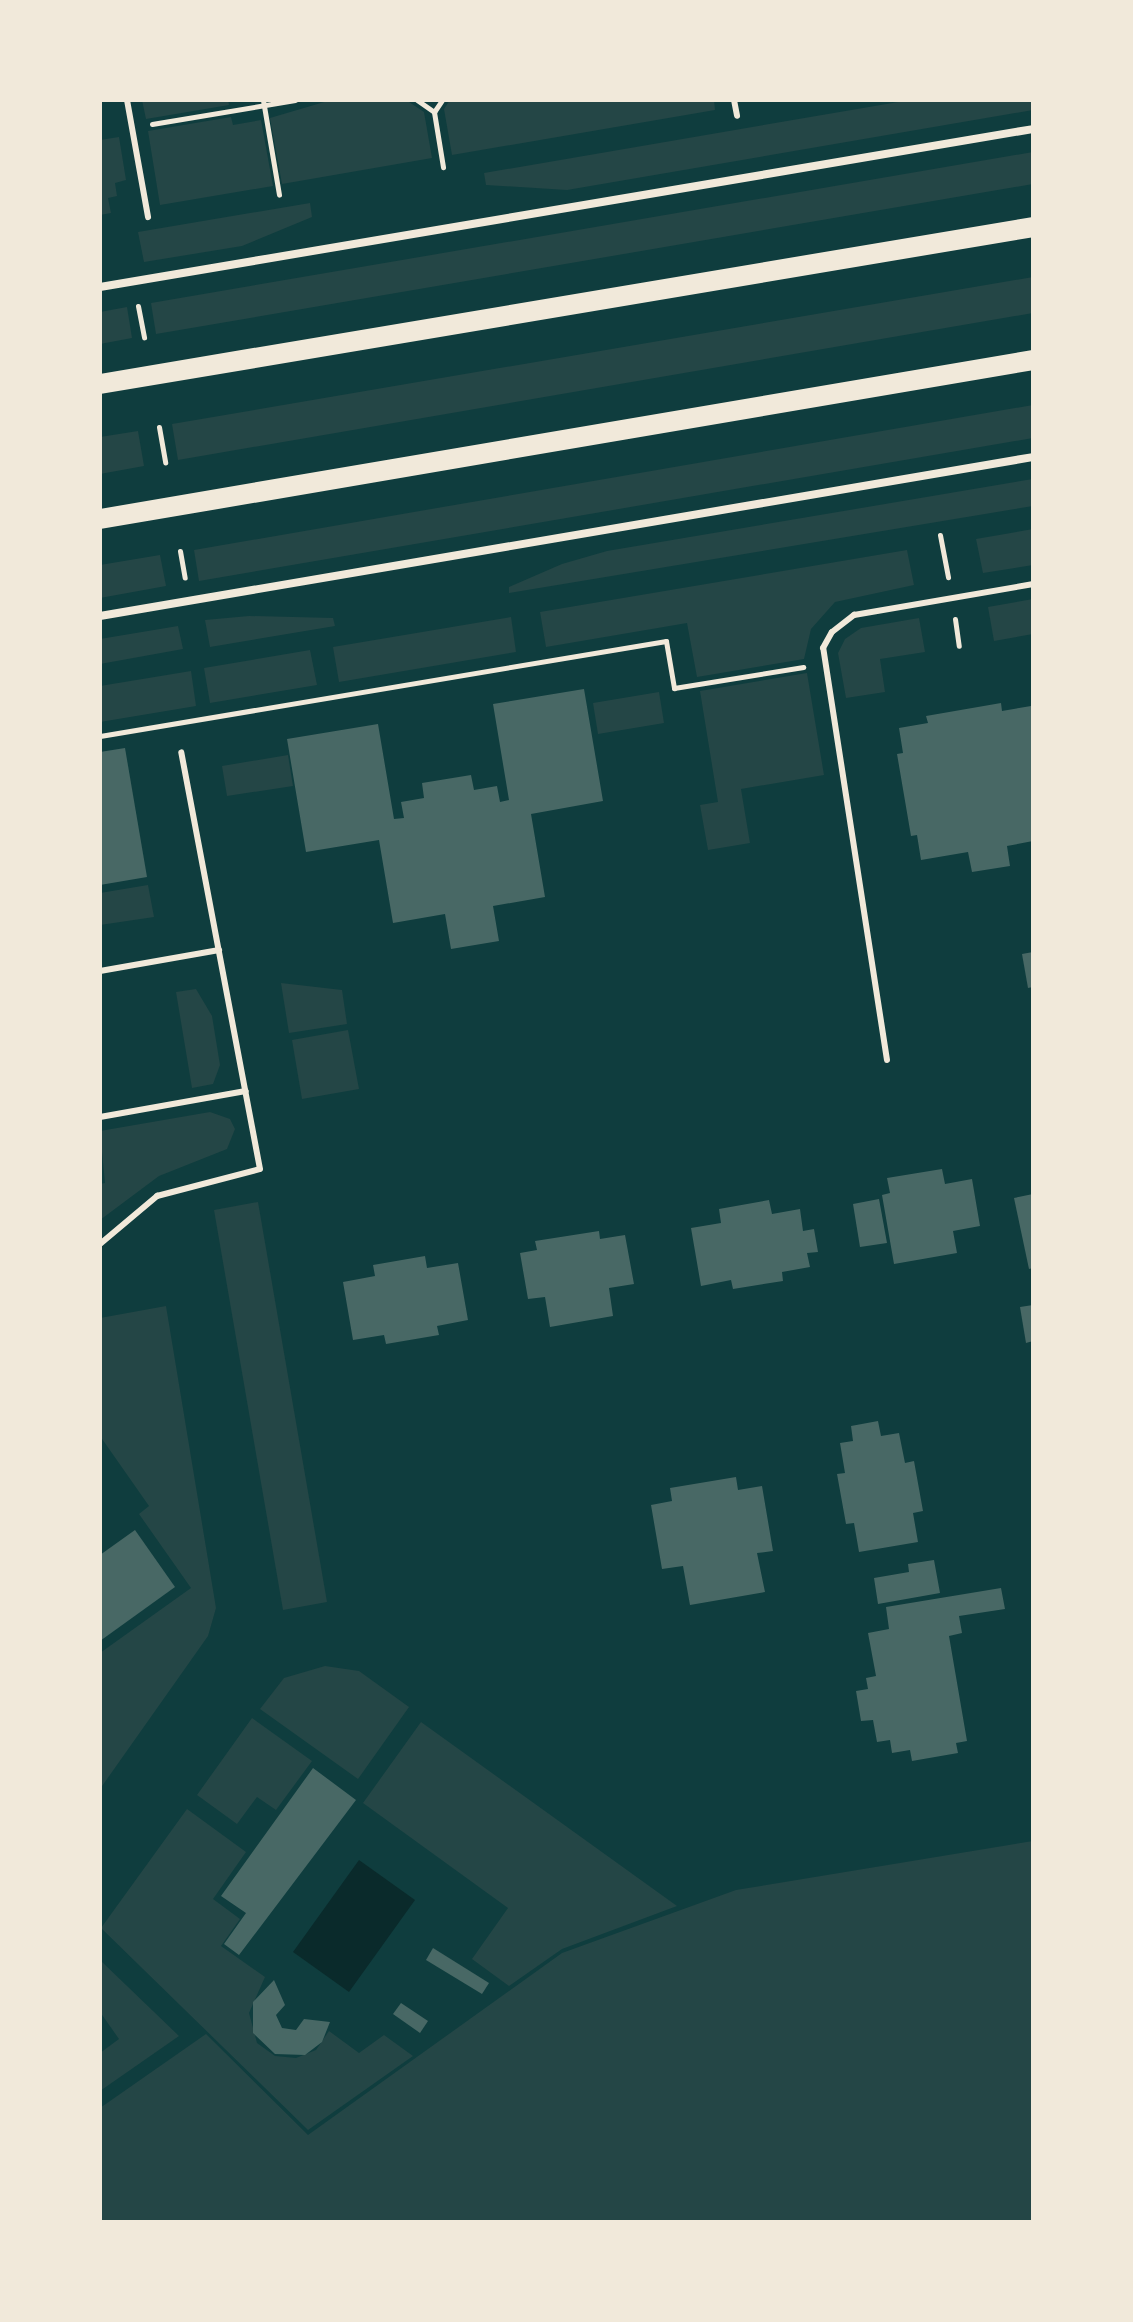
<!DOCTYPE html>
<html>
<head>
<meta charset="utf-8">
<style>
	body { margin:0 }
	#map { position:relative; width:1133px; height:2322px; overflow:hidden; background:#0f3d3e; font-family:Arial,sans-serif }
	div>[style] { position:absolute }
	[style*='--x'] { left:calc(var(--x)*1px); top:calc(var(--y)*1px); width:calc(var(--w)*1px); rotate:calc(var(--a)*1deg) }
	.green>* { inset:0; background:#244646 }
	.water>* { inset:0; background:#0a2a2b }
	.building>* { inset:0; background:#486865 }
	.path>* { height:5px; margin:-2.5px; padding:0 2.5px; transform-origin:2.5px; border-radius:2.5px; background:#f1e9da }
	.service>* { height:6px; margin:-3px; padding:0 3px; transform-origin:3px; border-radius:3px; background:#f1e9da }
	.minor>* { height:8px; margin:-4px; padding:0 4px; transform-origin:4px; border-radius:4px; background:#f1e9da }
	.primary>* { height:20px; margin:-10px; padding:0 10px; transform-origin:10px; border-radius:10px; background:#f1e9da }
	span { translate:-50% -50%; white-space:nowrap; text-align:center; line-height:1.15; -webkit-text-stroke:7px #f1e9da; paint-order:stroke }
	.frame { position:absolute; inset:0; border:102px solid #f1e9da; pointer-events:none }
</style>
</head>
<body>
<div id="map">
	<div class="green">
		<div style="clip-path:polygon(142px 100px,228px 100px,229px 105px,146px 119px)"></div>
		<div style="clip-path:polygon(331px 100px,406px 100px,424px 112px,432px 158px,282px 184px,270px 118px)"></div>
		<div style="clip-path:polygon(450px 100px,714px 100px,715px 110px,452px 155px,444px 109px)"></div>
		<div style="clip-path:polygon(910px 100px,1033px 100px,1033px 110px,567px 190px,486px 185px,484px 173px)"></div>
		<div style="clip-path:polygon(231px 117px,233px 125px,261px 120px,273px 186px,160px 205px,148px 131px)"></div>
		<div style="clip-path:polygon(119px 137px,126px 180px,115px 183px,117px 196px,108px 198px,111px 213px,100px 215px,100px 140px)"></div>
		<div style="clip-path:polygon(1033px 152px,1033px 184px,156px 334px,151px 303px)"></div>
		<div style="clip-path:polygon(310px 203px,312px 217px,242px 246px,144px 262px,138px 232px)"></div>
		<div style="clip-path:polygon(1033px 277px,1033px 313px,178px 460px,172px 424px)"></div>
		<div style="clip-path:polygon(127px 307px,132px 338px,100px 344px,100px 312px)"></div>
		<div style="clip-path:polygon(1033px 405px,1033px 438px,199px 581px,194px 550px)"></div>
		<div style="clip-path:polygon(138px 431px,144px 466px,100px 474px,100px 437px)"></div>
		<div style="clip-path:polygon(1033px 479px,1033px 506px,509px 593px,509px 587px,562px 564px,607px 551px)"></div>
		<div style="clip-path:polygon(1033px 529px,1033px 565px,983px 573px,976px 539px)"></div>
		<div style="clip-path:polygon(907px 550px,914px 585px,835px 602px,811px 629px,804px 659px,697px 677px,687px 623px,546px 647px,540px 612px)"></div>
		<div style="clip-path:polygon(160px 555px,166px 586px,100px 598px,100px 565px)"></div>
		<div style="clip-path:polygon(1033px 599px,1033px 634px,994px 641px,988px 607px)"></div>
		<div style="clip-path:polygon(249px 616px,333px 618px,335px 626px,210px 647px,205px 620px)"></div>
		<div style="clip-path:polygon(511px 617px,516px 652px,339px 682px,333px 647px)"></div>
		<div style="clip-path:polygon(919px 618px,925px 652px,880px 659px,885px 692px,846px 698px,838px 653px,845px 639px,861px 628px)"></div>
		<div style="clip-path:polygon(178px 626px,183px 649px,100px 664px,100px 639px)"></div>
		<div style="clip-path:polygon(310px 650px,317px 685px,210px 703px,204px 668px)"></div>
		<div style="clip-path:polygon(191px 671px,196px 706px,100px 722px,100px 686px)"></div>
		<div style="clip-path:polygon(807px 673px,824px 775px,741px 789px,750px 843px,708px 850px,700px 805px,718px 802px,700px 691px)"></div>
		<div style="clip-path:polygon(659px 692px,664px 723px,598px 734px,593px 703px)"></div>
		<div style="clip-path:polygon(288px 755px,293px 786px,227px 796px,222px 766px)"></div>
		<div style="clip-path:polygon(148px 885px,154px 917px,100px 925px,100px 893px)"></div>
		<div style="clip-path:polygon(281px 983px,342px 990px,347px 1024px,289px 1033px)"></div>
		<div style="clip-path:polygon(196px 989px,212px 1016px,220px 1065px,213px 1084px,192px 1088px,176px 992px)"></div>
		<div style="clip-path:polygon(348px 1030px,359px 1089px,302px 1099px,292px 1040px)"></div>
		<div style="clip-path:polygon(210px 1112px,230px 1119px,235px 1129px,227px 1149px,159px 1176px,100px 1220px,100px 1184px,105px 1183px,100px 1131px)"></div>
		<div style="clip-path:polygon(258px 1202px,327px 1602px,283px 1610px,214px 1210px)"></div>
		<div style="clip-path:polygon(166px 1306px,216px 1608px,208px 1636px,100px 1789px,100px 1653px,191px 1588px,139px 1514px,149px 1506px,100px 1436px,100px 1318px)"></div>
		<div style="clip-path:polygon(325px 1666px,359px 1671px,409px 1707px,358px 1779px,260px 1709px,284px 1678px)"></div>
		<div style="clip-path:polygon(252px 1718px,312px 1761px,276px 1810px,257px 1797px,237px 1824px,197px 1795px)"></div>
		<div style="clip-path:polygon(421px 1722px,677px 1906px,562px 1949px,509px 1986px,472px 1959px,508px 1908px,363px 1803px)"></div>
		<div style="clip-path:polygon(187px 1809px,246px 1852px,213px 1899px,240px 1919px,221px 1946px,265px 1977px,249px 2013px,257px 2043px,275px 2056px,296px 2058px,316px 2050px,329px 2031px,359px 2053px,384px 2035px,413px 2056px,308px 2130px,101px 1928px)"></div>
		<div style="clip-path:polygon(1033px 1841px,1033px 2222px,100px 2222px,100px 2108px,206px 2034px,308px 2135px,562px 1953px,736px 1890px)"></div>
		<div style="clip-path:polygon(100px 1960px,179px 2036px,100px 2091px,100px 2053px,119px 2039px,100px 2012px)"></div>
	</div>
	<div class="water">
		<div style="clip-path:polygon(359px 1860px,415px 1900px,349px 1992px,293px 1952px)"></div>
	</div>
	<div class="building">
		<div style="clip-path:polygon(584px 689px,603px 801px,531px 814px,545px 897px,493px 906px,499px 941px,451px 949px,445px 914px,393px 923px,379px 840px,306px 852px,287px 739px,378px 724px,394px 819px,404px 818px,401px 802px,424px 798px,422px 783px,471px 775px,474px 790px,497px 786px,500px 802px,509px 800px,493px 704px)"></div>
		<div style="clip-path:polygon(1001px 703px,1002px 711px,1031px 706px,1033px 841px,1007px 846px,1010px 866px,972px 872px,968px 852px,921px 860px,917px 835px,911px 836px,897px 754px,903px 753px,899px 728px,928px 723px,926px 716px)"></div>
		<div style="clip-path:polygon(125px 748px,147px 877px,100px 885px,100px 752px)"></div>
		<div style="clip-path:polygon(1033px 952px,1033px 987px,1028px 988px,1022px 954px)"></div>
		<div style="clip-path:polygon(942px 1169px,945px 1184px,972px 1179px,980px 1226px,953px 1231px,957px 1253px,894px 1264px,882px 1195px,890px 1193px,887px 1178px)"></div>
		<div style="clip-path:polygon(1033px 1194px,1033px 1268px,1029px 1269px,1014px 1198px)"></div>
		<div style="clip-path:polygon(879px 1199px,887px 1243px,860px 1247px,853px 1204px)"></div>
		<div style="clip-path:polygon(769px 1200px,772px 1214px,800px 1209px,803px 1231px,814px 1229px,818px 1252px,807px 1253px,810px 1267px,782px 1272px,783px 1281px,733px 1289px,731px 1280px,701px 1286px,691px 1228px,721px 1223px,719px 1209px)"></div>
		<div style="clip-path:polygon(599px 1231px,600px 1239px,625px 1235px,634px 1284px,609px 1288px,613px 1316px,550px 1327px,545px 1297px,528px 1299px,520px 1253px,537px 1250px,535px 1241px)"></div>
		<div style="clip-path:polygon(425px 1256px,427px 1268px,458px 1263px,468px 1320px,437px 1326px,439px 1335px,386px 1344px,384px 1335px,353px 1340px,343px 1282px,375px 1276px,373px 1265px)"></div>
		<div style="clip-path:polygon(1033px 1305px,1033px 1341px,1026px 1343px,1020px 1307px)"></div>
		<div style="clip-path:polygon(878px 1421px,881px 1436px,899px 1433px,905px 1463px,914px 1461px,923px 1511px,913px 1513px,918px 1542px,859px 1552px,854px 1523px,846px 1524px,837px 1474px,845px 1473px,840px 1443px,853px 1441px,851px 1426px)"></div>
		<div style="clip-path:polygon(736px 1477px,738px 1490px,762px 1486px,773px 1551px,757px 1553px,765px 1592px,690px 1605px,683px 1566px,662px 1569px,651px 1505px,672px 1501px,670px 1488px)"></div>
		<div style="clip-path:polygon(135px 1530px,175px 1587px,100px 1641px,100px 1555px)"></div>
		<div style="clip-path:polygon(934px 1560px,940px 1593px,878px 1604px,874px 1578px,909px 1572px,908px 1564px)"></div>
		<div style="clip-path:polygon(1001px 1588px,1005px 1609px,959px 1616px,962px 1633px,949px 1636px,967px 1741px,956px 1743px,958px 1753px,912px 1761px,910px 1750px,892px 1753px,890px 1740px,877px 1742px,873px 1720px,861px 1721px,856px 1691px,868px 1689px,866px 1678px,876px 1676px,868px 1633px,889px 1629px,886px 1607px)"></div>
		<div style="clip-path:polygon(313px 1768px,356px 1800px,239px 1955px,224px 1944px,246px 1913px,221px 1896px)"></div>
		<div style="clip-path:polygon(433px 1948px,489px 1983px,482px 1994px,426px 1960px)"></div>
		<div style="clip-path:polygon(274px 1980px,285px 2005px,276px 2015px,282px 2028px,296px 2030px,304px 2019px,330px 2022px,322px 2042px,305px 2055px,275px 2054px,253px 2033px,253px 2002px)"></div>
		<div style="clip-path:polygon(401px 2003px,428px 2021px,420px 2033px,393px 2014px)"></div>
	</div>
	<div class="path">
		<div style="--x:263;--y:100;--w:96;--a:80.4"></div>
		<div style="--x:417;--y:100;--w:21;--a:35"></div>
		<div style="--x:434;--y:112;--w:56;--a:80.7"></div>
		<div style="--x:434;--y:112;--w:14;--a:-56"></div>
		<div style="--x:152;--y:124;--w:145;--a:-9.5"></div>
		<div style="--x:138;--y:306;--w:32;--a:79"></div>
		<div style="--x:159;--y:427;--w:36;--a:80"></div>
		<div style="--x:940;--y:535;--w:43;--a:79.2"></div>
		<div style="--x:180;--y:551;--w:27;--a:80"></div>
		<div style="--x:955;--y:619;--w:27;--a:82"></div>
		<div style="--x:100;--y:736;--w:574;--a:-9.53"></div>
		<div style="--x:666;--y:641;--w:48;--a:80.3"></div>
		<div style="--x:674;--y:688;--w:131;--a:-9.2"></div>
	</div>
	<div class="service">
		<div style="--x:127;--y:100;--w:119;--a:79.8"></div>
		<div style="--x:734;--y:100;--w:16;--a:79"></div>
		<div style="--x:100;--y:971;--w:121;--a:-10"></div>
		<div style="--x:887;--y:1060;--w:417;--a:-98.8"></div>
		<div style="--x:823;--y:648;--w:18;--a:-61"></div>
		<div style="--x:832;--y:632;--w:28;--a:-38"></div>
		<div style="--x:854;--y:615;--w:182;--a:-9.8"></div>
		<div style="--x:100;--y:1117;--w:148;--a:-10.1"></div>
		<div style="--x:100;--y:1244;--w:75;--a:-40.1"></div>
		<div style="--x:157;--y:1196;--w:106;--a:-14.7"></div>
		<div style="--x:260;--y:1169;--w:424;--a:-100.7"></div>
	</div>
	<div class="minor">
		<div style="--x:100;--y:287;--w:946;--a:-9.61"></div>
		<div style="--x:100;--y:616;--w:946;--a:-9.67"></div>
	</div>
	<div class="primary">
		<div style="--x:100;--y:384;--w:946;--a:-9.55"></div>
		<div style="--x:100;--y:519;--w:946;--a:-9.67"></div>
	</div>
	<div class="frame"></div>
</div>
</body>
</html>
